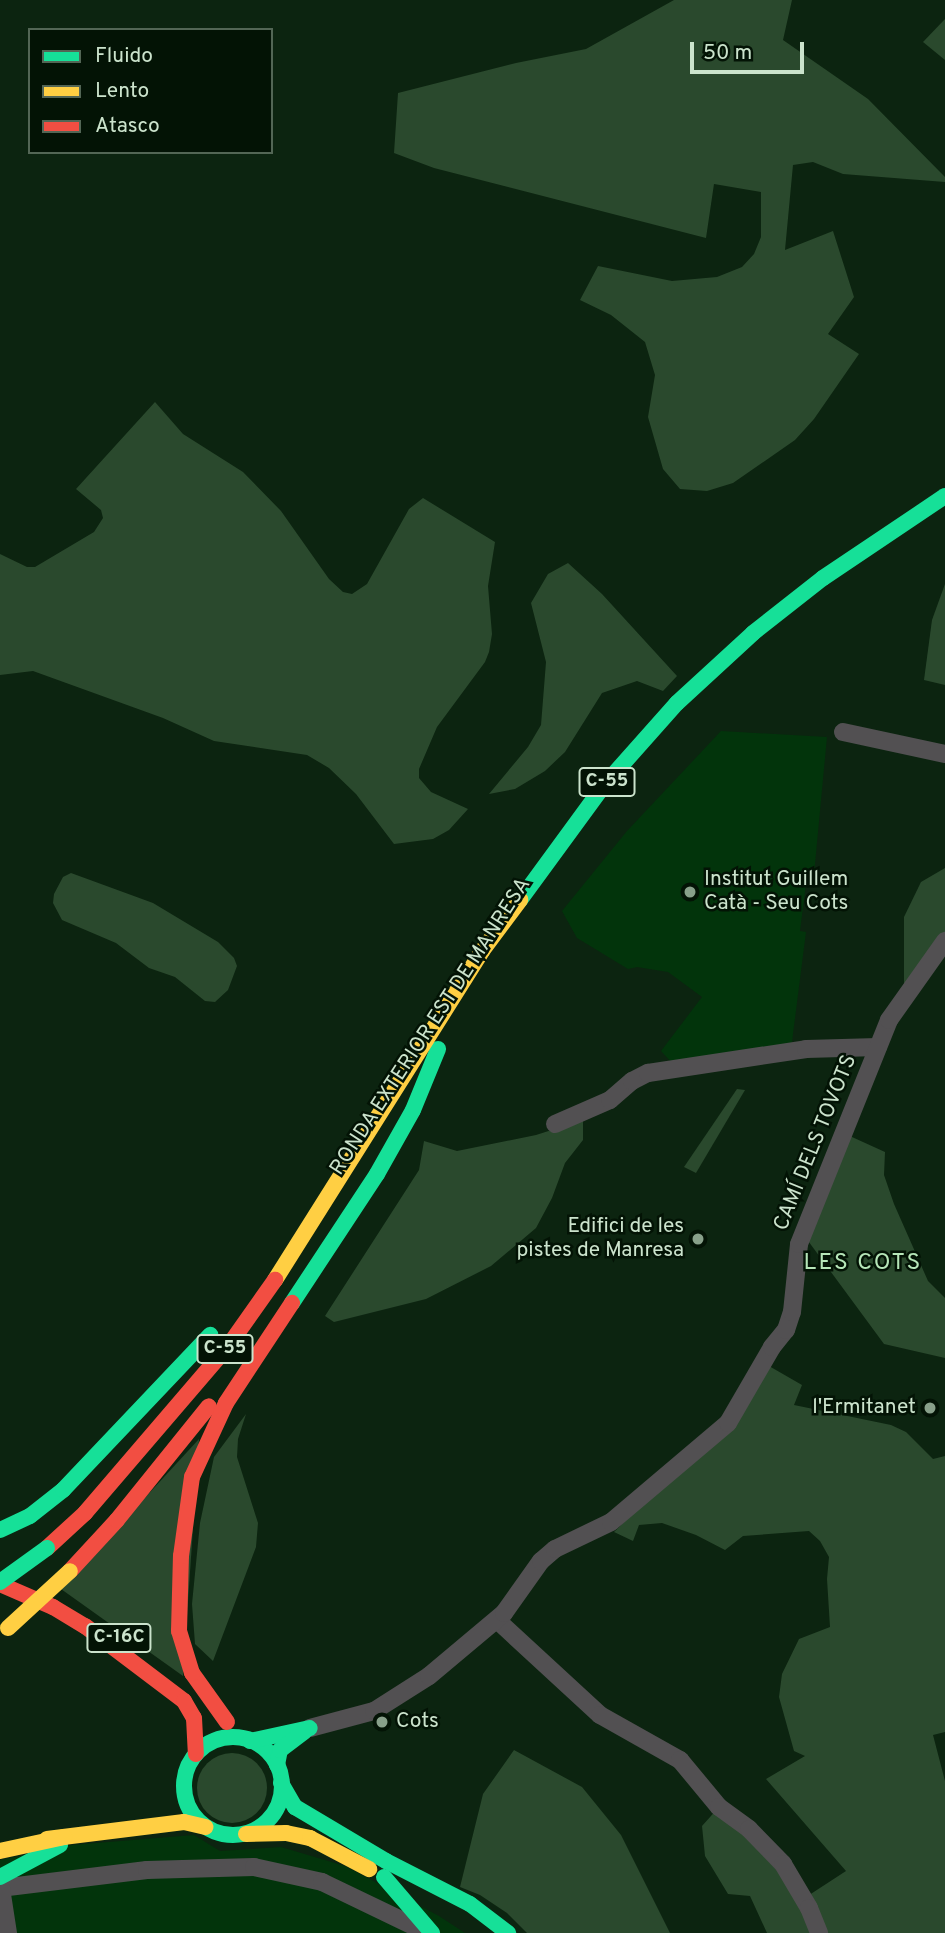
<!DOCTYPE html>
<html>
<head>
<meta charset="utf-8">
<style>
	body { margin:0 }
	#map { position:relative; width:945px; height:1933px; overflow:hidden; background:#0c2410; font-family:Overpass,sans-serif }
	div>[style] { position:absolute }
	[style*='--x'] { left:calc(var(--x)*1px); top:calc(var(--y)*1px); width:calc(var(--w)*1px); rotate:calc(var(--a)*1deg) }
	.built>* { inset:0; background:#02340b }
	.green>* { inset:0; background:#2a492d }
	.round { border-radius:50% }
	.street>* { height:18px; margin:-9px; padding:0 9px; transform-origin:9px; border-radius:9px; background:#525052 }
	.fast>* { height:16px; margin:-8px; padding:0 8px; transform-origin:8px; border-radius:8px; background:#16e098 }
	.fast>.ring { margin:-8px; padding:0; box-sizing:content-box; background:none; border:16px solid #16e098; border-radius:50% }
	.slow>* { height:16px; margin:-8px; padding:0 8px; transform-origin:8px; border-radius:8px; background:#ffcf43 }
	.jam>* { height:16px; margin:-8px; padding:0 8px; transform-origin:8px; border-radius:8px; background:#f24e42 }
	.fast-bridge>* { height:16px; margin:-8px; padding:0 8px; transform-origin:8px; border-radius:8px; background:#16e098 }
	.slow-bridge>* { height:16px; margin:-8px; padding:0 8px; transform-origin:8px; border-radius:8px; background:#ffcf43 }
	.dots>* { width:19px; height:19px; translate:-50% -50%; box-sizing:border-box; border:4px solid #031305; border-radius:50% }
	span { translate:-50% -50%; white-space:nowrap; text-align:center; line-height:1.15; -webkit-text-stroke:5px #031305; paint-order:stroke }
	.shield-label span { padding:2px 5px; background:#031305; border:2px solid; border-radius:5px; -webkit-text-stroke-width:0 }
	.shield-label { font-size:19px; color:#cbe3cc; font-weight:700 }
	.poi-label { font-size:21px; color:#cbe3cc }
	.left { translate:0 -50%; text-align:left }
	.right { translate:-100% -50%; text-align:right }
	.street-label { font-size:21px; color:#cbe3cc }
	.neighbourhood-label { font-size:23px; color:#b6e6b8; letter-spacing:2px }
	.legend { position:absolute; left:28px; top:28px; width:245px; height:126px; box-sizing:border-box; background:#031305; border:2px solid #536655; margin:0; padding:9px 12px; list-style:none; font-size:21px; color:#cbe3cc }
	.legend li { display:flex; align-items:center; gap:14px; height:35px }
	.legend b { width:35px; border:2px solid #536655 }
	.scale { position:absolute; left:690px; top:42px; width:114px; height:32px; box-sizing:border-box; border:4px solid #cbe3cc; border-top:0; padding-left:9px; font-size:21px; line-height:24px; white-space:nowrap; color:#cbe3cc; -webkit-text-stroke:5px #031305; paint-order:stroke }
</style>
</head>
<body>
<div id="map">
	<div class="built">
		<div style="clip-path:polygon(721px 731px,827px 737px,813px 885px,806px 884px,800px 931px,806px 932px,793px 1034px,792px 1043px,674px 1065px,661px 1051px,702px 997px,668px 972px,637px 967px,628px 969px,577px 938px,562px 911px,627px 831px)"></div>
		<div style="clip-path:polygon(194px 1835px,220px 1851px,281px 1847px,345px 1866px,439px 1916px,465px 1933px,0 1933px,0 1860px,72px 1845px)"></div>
	</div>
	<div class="green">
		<div style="clip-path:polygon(674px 0,792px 0,783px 40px,868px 99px,945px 177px,945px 182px,843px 174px,813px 162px,793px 165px,785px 250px,833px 231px,854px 297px,828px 334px,859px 354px,814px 419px,795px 440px,733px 483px,707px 491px,680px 489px,663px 469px,648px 417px,655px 375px,645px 342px,611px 315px,580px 300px,598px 266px,672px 281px,717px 277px,742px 267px,754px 254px,761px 237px,761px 192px,714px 184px,706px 238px,434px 168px,394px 153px,398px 93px,516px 63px,586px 49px)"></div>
		<div style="clip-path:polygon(945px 19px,945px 60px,923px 42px)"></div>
		<div style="clip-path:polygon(155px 402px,183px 434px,243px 472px,281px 511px,329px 579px,343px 592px,352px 594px,367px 584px,409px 509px,423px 498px,495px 542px,488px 586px,492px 634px,489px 652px,485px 662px,437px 727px,419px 769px,419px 778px,431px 792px,468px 809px,449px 830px,433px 839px,394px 844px,356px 794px,329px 768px,307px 755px,214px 741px,163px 718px,33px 671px,0 675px,0 554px,27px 567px,35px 567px,94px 532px,103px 518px,101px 510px,76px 489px)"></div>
		<div style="clip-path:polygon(568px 563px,602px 594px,677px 676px,663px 691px,637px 681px,602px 693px,565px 752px,545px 771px,515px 789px,489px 794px,528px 747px,541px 725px,546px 662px,531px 603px,548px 574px)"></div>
		<div style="clip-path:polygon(945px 584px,945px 685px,924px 680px,932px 620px)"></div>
		<div style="clip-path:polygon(945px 868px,945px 941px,904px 997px,904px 917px,921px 882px)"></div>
		<div style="clip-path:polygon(71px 873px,153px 903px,218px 942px,234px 958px,237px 966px,228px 990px,215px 1002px,205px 1001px,175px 977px,149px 968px,116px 943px,62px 920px,53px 903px,54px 894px,63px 877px)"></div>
		<div style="clip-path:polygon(737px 1089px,745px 1090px,696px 1173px,684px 1167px)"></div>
		<div style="clip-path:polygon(583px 1120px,583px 1140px,565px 1163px,552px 1198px,536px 1228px,491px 1266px,426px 1299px,334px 1322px,325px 1316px,419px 1170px,424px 1141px,457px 1151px,536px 1135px)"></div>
		<div style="clip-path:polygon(841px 1132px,885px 1152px,884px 1175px,894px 1204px,928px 1281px,945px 1298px,945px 1358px,884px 1344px,803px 1234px)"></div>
		<div style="clip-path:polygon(769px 1366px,802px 1385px,794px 1405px,891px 1425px,906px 1432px,933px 1459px,945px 1456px,945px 1732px,933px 1735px,945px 1781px,945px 1933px,767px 1933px,750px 1896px,728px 1894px,705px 1856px,702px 1826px,719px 1807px,803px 1899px,846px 1871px,766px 1779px,805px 1756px,794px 1751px,779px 1697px,782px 1674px,799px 1639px,830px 1627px,827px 1579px,829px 1557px,820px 1541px,809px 1531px,743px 1536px,725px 1550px,696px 1535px,662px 1523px,639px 1525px,633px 1541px,614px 1532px,654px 1493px)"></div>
		<div style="clip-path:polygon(246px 1414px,238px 1439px,237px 1457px,258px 1523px,256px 1547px,213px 1661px,195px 1644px,192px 1604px,200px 1523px,214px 1457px)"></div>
		<div style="clip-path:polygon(199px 1439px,183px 1676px,61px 1589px)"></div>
		<div style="clip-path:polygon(514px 1750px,582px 1787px,621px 1835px,670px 1933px,527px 1933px,507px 1913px,480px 1895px,460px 1887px,483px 1794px)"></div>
		<div class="round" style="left:197px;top:1753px;width:70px;height:70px"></div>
	</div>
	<div class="street">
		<div style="--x:843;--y:732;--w:104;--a:12.2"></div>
		<div style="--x:555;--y:1124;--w:60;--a:-23.6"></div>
		<div style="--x:610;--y:1100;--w:29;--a:-41"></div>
		<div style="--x:632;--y:1081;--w:18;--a:-27"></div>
		<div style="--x:648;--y:1073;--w:160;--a:-8.6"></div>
		<div style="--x:806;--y:1049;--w:72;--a:-1.6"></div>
		<div style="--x:497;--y:1620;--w:140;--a:42.7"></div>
		<div style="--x:600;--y:1715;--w:92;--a:29.4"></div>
		<div style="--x:680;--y:1760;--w:61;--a:50.3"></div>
		<div style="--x:719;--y:1807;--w:37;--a:36"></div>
		<div style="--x:749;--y:1829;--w:49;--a:45.8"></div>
		<div style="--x:783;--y:1864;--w:51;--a:59.4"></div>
		<div style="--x:809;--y:1908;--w:27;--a:68"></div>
		<div style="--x:310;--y:1728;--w:66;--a:-14.9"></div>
		<div style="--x:374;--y:1711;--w:65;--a:-32.5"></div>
		<div style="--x:429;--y:1676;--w:98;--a:-40"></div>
		<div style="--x:504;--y:1613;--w:64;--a:-54.6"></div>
		<div style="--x:541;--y:1561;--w:18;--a:-41"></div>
		<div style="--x:555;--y:1549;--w:62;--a:-25.7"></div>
		<div style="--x:611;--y:1522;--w:153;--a:-40.2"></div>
		<div style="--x:728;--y:1423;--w:88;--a:-59.9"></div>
		<div style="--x:772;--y:1347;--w:22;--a:-51"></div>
		<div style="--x:786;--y:1330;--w:19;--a:-72"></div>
		<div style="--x:792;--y:1312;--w:68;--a:-84.1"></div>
		<div style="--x:799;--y:1244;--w:241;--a:-68.1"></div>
		<div style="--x:889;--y:1020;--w:97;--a:-54.7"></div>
		<div style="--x:0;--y:1888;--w:148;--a:-7"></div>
		<div style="--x:147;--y:1870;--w:107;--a:-1.6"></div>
		<div style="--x:254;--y:1867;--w:70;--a:12.4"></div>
		<div style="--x:322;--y:1882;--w:118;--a:25.7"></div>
		<div style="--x:1;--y:1888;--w:46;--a:81.2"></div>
	</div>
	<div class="fast">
		<div style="--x:520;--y:900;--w:144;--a:-53.8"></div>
		<div style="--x:605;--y:784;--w:108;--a:-48.4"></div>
		<div style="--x:677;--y:703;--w:103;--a:-42.6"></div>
		<div style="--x:753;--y:633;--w:89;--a:-38.2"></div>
		<div style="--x:823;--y:578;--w:147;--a:-33.9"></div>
		<div style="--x:292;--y:1303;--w:154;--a:-56.6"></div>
		<div style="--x:377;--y:1174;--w:73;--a:-60.6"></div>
		<div style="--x:413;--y:1110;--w:66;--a:-67.7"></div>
		<div style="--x:0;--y:1530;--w:33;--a:-25"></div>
		<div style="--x:30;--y:1516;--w:42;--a:-38.2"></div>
		<div style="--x:63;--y:1490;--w:214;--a:-46.5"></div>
		<div class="ring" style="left:184px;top:1737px;width:82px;height:82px"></div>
		<div style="--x:250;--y:1741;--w:61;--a:-12.2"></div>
		<div style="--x:277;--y:1765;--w:15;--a:-79"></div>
		<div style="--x:280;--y:1750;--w:31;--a:-37"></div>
		<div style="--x:281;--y:1783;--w:28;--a:60"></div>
		<div style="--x:295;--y:1807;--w:106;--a:30.7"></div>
		<div style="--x:386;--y:1861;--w:94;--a:27.1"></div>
		<div style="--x:470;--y:1904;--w:48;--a:37.3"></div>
		<div style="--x:0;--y:1877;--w:68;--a:-28.1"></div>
		<div style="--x:384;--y:1877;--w:74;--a:49.4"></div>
	</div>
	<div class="slow">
		<div style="--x:275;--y:1280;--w:389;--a:-57.8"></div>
		<div style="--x:482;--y:951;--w:64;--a:-53.3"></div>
		<div style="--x:246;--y:1834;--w:40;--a:-1.4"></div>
		<div style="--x:286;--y:1833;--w:25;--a:12"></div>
		<div style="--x:310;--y:1838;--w:67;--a:27.7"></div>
		<div style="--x:47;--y:1839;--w:138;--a:-7.1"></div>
		<div style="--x:184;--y:1822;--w:22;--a:13"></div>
		<div style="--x:0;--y:1851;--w:66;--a:-12.2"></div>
	</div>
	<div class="jam">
		<div style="--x:47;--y:1548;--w:52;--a:-42.6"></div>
		<div style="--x:85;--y:1513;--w:221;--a:-49.4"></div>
		<div style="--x:229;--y:1345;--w:80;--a:-54.7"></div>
		<div style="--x:70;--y:1571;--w:69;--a:-47.3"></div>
		<div style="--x:117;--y:1520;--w:146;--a:-51.1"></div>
		<div style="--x:0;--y:1584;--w:58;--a:23.5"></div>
		<div style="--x:53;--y:1607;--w:37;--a:31"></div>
		<div style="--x:85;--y:1626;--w:124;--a:37.1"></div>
		<div style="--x:184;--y:1701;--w:20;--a:60"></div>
		<div style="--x:194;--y:1718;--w:36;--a:87"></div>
		<div style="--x:227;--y:1722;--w:60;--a:-125.5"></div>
		<div style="--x:192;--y:1673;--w:44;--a:-107.2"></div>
		<div style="--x:179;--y:1631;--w:75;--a:-88.5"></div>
		<div style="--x:181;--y:1556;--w:80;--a:-82.1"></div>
		<div style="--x:192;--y:1477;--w:81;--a:-65.3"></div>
		<div style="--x:226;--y:1403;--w:120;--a:-56.6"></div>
	</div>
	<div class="fast-bridge">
		<div style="--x:0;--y:1582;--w:58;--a:-35.9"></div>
	</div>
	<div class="slow-bridge">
		<div style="--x:8;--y:1628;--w:84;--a:-42.6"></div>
	</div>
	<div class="dots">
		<div style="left:690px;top:892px;background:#88a08a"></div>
		<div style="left:698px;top:1239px;background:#88a08a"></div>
		<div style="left:930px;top:1408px;background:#88a08a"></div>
		<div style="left:382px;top:1722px;background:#88a08a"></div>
	</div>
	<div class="shield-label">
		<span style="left:607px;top:782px">C-55</span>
		<span style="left:225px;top:1349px">C-55</span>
		<span style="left:119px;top:1638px">C-16C</span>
	</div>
	<div class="poi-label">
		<span class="left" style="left:704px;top:892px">Institut Guillem<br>Catà - Seu Cots</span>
		<span class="right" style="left:684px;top:1239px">Edifici de les<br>pistes de Manresa</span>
		<span class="right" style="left:916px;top:1408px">l'Ermitanet</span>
		<span class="left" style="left:396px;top:1722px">Cots</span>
	</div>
	<div class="street-label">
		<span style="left:431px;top:1027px;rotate:-57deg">RONDA EXTERIOR EST DE MANRESA</span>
		<span style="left:816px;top:1143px;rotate:-68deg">CAMÍ DELS TOVOTS</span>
	</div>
	<div class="neighbourhood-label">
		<span style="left:863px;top:1264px">LES COTS</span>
	</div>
	<ul class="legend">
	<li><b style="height:9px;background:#16e098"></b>Fluido</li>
	<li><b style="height:9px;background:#ffcf43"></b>Lento</li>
	<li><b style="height:9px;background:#f24e42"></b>Atasco</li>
	</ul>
	<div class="scale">50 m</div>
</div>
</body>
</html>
